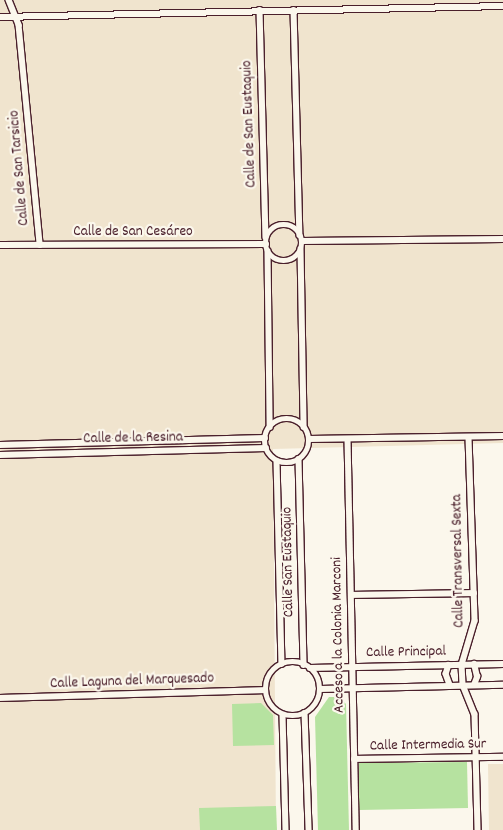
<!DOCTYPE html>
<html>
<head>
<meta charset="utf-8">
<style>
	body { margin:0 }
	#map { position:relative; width:503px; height:830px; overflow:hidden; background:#fbf7ec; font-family:Dekko,sans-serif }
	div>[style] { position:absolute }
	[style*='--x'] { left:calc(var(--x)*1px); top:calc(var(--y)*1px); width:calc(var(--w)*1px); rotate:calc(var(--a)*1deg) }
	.built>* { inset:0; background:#f0e4ce }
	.green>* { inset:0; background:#b6e2a0 }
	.roads { filter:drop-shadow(1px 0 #4a1f2b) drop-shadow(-1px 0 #4a1f2b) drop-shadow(0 1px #4a1f2b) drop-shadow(0 -1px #4a1f2b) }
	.minor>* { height:5.5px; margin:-2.75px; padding:0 2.75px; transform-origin:2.75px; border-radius:2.75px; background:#fbf7ec }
	.minor>.ring { margin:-2.75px; padding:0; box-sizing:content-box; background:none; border:5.5px solid #fbf7ec; border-radius:50% }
	span { translate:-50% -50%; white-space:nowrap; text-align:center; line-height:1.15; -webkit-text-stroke:4.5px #fbf7ec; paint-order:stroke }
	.street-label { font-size:15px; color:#4a1f2b }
</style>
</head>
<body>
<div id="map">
	<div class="built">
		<div style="clip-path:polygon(0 0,503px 0,503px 443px,273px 449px,276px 830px,0 830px)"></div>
		<div style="clip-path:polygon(488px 764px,503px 764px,503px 830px,489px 830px)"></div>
	</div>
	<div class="green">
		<div style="clip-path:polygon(329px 697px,340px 697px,346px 704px,349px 830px,318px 830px,315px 717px)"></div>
		<div style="clip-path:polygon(261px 703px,273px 715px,274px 745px,233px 746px,232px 704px)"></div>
		<div style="clip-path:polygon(467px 762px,468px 808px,359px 810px,359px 763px)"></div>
		<div style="clip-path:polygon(276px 806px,277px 830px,200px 830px,199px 808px)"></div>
	</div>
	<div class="roads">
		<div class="minor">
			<div style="--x:9;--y:0;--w:27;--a:68"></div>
			<div style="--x:19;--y:25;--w:221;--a:84.5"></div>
			<div style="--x:260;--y:10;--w:227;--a:88.5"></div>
			<div style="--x:294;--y:10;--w:225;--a:88.5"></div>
			<div style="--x:0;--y:17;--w:503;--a:-1.25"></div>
			<div class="ring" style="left:266px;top:225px;width:30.5px;height:30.5px"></div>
			<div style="--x:302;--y:241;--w:201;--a:-0.6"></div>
			<div style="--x:0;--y:245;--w:266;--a:-0.2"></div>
			<div style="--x:301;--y:249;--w:178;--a:89"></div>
			<div style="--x:268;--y:251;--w:176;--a:89.3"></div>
			<div class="ring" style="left:265px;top:419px;width:38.5px;height:38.5px"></div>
			<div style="--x:469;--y:438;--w:183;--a:88.1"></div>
			<div style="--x:475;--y:621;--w:46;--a:106.5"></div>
			<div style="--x:462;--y:665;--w:20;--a:87"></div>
			<div style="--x:463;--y:685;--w:31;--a:68"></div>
			<div style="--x:475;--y:714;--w:116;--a:88.5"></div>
			<div style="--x:309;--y:439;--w:194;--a:-0.9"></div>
			<div style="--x:348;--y:439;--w:391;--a:88.8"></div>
			<div style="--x:0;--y:445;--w:265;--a:-1.5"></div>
			<div style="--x:0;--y:455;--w:266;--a:-1.5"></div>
			<div style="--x:299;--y:459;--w:206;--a:88.6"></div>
			<div style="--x:277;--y:461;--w:203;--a:88.6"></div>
			<div style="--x:351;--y:595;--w:123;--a:-0.9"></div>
			<div class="ring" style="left:266px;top:662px;width:48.5px;height:48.5px"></div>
			<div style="--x:449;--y:665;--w:9;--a:108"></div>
			<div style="--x:446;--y:674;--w:12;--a:70"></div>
			<div style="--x:310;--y:668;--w:193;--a:-1.2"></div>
			<div style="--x:474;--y:685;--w:9;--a:-69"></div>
			<div style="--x:477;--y:677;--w:13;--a:-103"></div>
			<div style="--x:320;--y:689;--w:183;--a:-1.3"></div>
			<div style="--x:0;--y:698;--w:265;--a:-1.7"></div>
			<div style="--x:305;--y:713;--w:117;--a:88"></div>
			<div style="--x:283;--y:715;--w:115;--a:88.5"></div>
			<div style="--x:354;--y:759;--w:149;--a:-0.8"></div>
		</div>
	</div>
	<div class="street-label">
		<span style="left:250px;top:124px;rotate:-92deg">Calle de San Eustaquio</span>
		<span style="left:20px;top:168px;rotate:-95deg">Calle de San Tarsicio</span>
		<span style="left:133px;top:233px">Calle de San Cesáreo</span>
		<span style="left:133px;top:439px;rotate:-1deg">Calle de la Resina</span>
		<span style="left:459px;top:561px;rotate:-91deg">Calle Transversal Sexta</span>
		<span style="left:289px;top:562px;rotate:-91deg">Calle San Eustaquio</span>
		<span style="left:339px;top:635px;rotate:-91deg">Acceso a la Colonia Marconi</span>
		<span style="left:406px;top:653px;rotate:-1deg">Calle Principal</span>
		<span style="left:132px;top:682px;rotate:-2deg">Calle Laguna del Marquesado</span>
		<span style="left:428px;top:746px;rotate:-1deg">Calle Intermedia Sur</span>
	</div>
</div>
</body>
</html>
